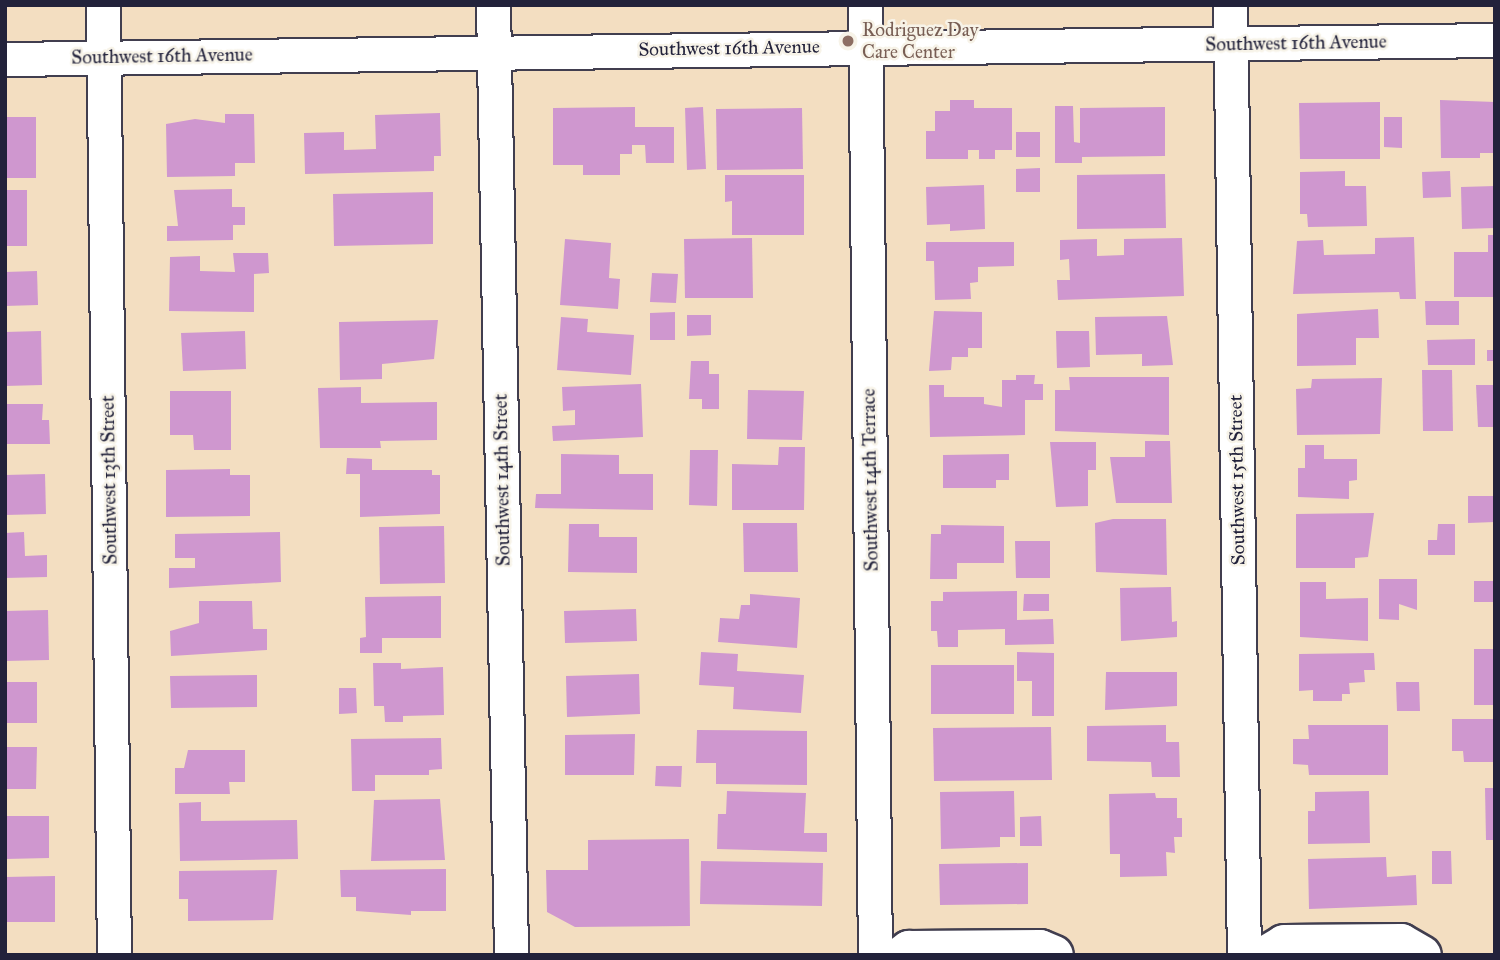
<!DOCTYPE html>
<html>
<head>
<meta charset="utf-8">
<style>
	body { margin:0 }
	#map { position:relative; width:1500px; height:960px; overflow:hidden; background:#f3dec1; font-family:"IM FELL Great Primer",serif }
	div>[style] { position:absolute }
	[style*='--x'] { left:calc(var(--x)*1px); top:calc(var(--y)*1px); width:calc(var(--w)*1px); rotate:calc(var(--a)*1deg) }
	.building>* { inset:0; background:#cf97cf }
	.roads { filter:drop-shadow(2px 0 #413e4f) drop-shadow(-2px 0 #413e4f) drop-shadow(0 2px #413e4f) drop-shadow(0 -2px #413e4f) }
	.street>* { height:33px; margin:-16.5px; padding:0 16.5px; transform-origin:16.5px; border-radius:16.5px; background:#fff }
	.secondary>* { height:38px; margin:-19px; padding:0 19px; transform-origin:19px; border-radius:19px; background:#fff }
	.dots>* { width:19px; height:19px; translate:-50% -50%; box-sizing:border-box; border:4px solid #f7f3e8; border-radius:50% }
	span { translate:-50% -50%; white-space:nowrap; text-align:center; line-height:1.15; -webkit-text-stroke:5px #f7f3e8; paint-order:stroke }
	.education-label { font-size:19px; color:#785e54 }
	.left { translate:0 -50%; text-align:left }
	.street-label { font-size:19px; color:#22223b }
	.frame { position:absolute; inset:0; border:7px solid #22223b; pointer-events:none }
</style>
</head>
<body>
<div id="map">
	<div class="building">
		<div style="clip-path:polygon(950px 100px,974px 100px,974px 108px,1012px 108px,1012px 150px,995px 150px,995px 159px,979px 159px,979px 150px,968px 150px,968px 159px,926px 159px,926px 131px,935px 131px,935px 111px,950px 111px)"></div>
		<div style="clip-path:polygon(1440px 100px,1495px 102px,1495px 153px,1480px 153px,1480px 158px,1441px 158px)"></div>
		<div style="clip-path:polygon(1380px 102px,1380px 159px,1300px 159px,1299px 103px)"></div>
		<div style="clip-path:polygon(1055px 106px,1073px 106px,1074px 142px,1080px 143px,1080px 108px,1165px 107px,1165px 156px,1082px 157px,1082px 163px,1055px 163px)"></div>
		<div style="clip-path:polygon(635px 107px,635px 127px,674px 127px,674px 163px,646px 163px,645px 145px,632px 145px,632px 154px,620px 154px,620px 175px,583px 175px,583px 165px,553px 165px,553px 108px)"></div>
		<div style="clip-path:polygon(703px 107px,706px 169px,687px 170px,685px 108px)"></div>
		<div style="clip-path:polygon(802px 108px,803px 169px,717px 170px,716px 109px)"></div>
		<div style="clip-path:polygon(440px 113px,441px 156px,434px 156px,434px 171px,305px 174px,304px 133px,344px 132px,344px 150px,376px 149px,375px 115px)"></div>
		<div style="clip-path:polygon(225px 114px,254px 114px,255px 163px,235px 163px,235px 176px,167px 177px,166px 124px,195px 119px,225px 123px)"></div>
		<div style="clip-path:polygon(5px 117px,36px 117px,36px 178px,5px 178px)"></div>
		<div style="clip-path:polygon(1384px 117px,1402px 117px,1402px 148px,1384px 147px)"></div>
		<div style="clip-path:polygon(1016px 132px,1040px 132px,1040px 157px,1016px 157px)"></div>
		<div style="clip-path:polygon(1040px 168px,1040px 192px,1016px 192px,1016px 169px)"></div>
		<div style="clip-path:polygon(1345px 171px,1345px 186px,1366px 186px,1367px 226px,1308px 227px,1307px 214px,1300px 214px,1300px 172px)"></div>
		<div style="clip-path:polygon(1450px 171px,1451px 197px,1423px 198px,1422px 172px)"></div>
		<div style="clip-path:polygon(1165px 174px,1166px 228px,1077px 229px,1077px 175px)"></div>
		<div style="clip-path:polygon(725px 175px,804px 175px,804px 235px,732px 235px,732px 201px,725px 202px)"></div>
		<div style="clip-path:polygon(984px 185px,985px 229px,950px 231px,950px 224px,927px 225px,926px 187px)"></div>
		<div style="clip-path:polygon(1495px 186px,1495px 228px,1462px 229px,1461px 187px)"></div>
		<div style="clip-path:polygon(232px 189px,232px 207px,245px 207px,245px 225px,233px 225px,233px 240px,167px 241px,167px 226px,178px 226px,174px 190px)"></div>
		<div style="clip-path:polygon(5px 190px,27px 190px,27px 246px,5px 246px)"></div>
		<div style="clip-path:polygon(433px 192px,433px 244px,334px 246px,333px 194px)"></div>
		<div style="clip-path:polygon(1488px 235px,1495px 235px,1495px 297px,1454px 297px,1454px 252px,1488px 252px)"></div>
		<div style="clip-path:polygon(1414px 237px,1416px 299px,1400px 299px,1399px 292px,1293px 294px,1297px 241px,1323px 240px,1324px 255px,1375px 254px,1375px 238px)"></div>
		<div style="clip-path:polygon(752px 238px,753px 298px,685px 298px,684px 239px)"></div>
		<div style="clip-path:polygon(1182px 238px,1184px 296px,1058px 300px,1057px 280px,1070px 280px,1069px 259px,1060px 260px,1060px 240px,1097px 239px,1097px 256px,1124px 255px,1124px 239px)"></div>
		<div style="clip-path:polygon(565px 239px,611px 243px,609px 278px,620px 279px,618px 309px,560px 305px)"></div>
		<div style="clip-path:polygon(926px 242px,1014px 242px,1014px 266px,978px 267px,978px 282px,970px 283px,971px 299px,935px 300px,934px 261px,926px 261px)"></div>
		<div style="clip-path:polygon(233px 253px,268px 253px,269px 273px,254px 274px,254px 312px,169px 311px,170px 257px,200px 256px,200px 271px,235px 272px)"></div>
		<div style="clip-path:polygon(37px 271px,38px 305px,5px 306px,5px 272px)"></div>
		<div style="clip-path:polygon(652px 273px,678px 274px,676px 303px,650px 302px)"></div>
		<div style="clip-path:polygon(1425px 301px,1459px 301px,1459px 325px,1426px 325px)"></div>
		<div style="clip-path:polygon(1378px 309px,1379px 338px,1356px 338px,1356px 365px,1297px 366px,1297px 314px)"></div>
		<div style="clip-path:polygon(934px 311px,982px 312px,982px 348px,968px 348px,968px 357px,952px 357px,951px 370px,929px 371px)"></div>
		<div style="clip-path:polygon(675px 312px,675px 340px,650px 340px,650px 313px)"></div>
		<div style="clip-path:polygon(687px 315px,711px 315px,711px 335px,687px 336px)"></div>
		<div style="clip-path:polygon(1167px 316px,1173px 365px,1142px 366px,1142px 354px,1096px 355px,1095px 317px)"></div>
		<div style="clip-path:polygon(561px 317px,588px 319px,587px 332px,634px 335px,631px 375px,557px 370px)"></div>
		<div style="clip-path:polygon(438px 320px,434px 359px,382px 364px,382px 379px,340px 380px,339px 322px)"></div>
		<div style="clip-path:polygon(41px 331px,42px 385px,5px 386px,5px 332px)"></div>
		<div style="clip-path:polygon(245px 331px,246px 369px,183px 371px,181px 333px)"></div>
		<div style="clip-path:polygon(1056px 331px,1089px 331px,1090px 367px,1057px 368px)"></div>
		<div style="clip-path:polygon(1475px 339px,1475px 365px,1428px 365px,1427px 340px)"></div>
		<div style="clip-path:polygon(1487px 350px,1495px 350px,1495px 361px,1487px 361px)"></div>
		<div style="clip-path:polygon(691px 361px,709px 361px,709px 374px,719px 374px,719px 409px,702px 409px,702px 399px,689px 399px)"></div>
		<div style="clip-path:polygon(1422px 370px,1452px 370px,1453px 431px,1423px 431px)"></div>
		<div style="clip-path:polygon(1016px 375px,1035px 375px,1034px 384px,1043px 384px,1043px 400px,1025px 400px,1025px 435px,930px 437px,929px 385px,944px 385px,944px 397px,984px 397px,984px 404px,1002px 407px,1002px 380px,1016px 380px)"></div>
		<div style="clip-path:polygon(1069px 377px,1169px 377px,1169px 435px,1055px 431px,1055px 390px,1070px 390px)"></div>
		<div style="clip-path:polygon(1382px 378px,1380px 434px,1297px 435px,1296px 389px,1311px 388px,1312px 379px)"></div>
		<div style="clip-path:polygon(641px 384px,643px 437px,553px 441px,552px 426px,575px 425px,575px 410px,563px 411px,562px 387px)"></div>
		<div style="clip-path:polygon(1476px 385px,1495px 385px,1495px 427px,1478px 427px)"></div>
		<div style="clip-path:polygon(361px 387px,361px 403px,437px 402px,437px 440px,380px 441px,381px 448px,320px 448px,318px 388px)"></div>
		<div style="clip-path:polygon(748px 390px,804px 391px,802px 440px,747px 439px)"></div>
		<div style="clip-path:polygon(170px 391px,231px 391px,231px 450px,194px 450px,193px 435px,170px 435px)"></div>
		<div style="clip-path:polygon(5px 404px,43px 404px,42px 420px,49px 420px,50px 444px,5px 444px)"></div>
		<div style="clip-path:polygon(1145px 441px,1170px 441px,1172px 503px,1116px 503px,1110px 457px,1145px 457px)"></div>
		<div style="clip-path:polygon(1050px 442px,1096px 442px,1096px 470px,1088px 470px,1088px 506px,1056px 507px)"></div>
		<div style="clip-path:polygon(1305px 445px,1324px 445px,1324px 459px,1357px 459px,1357px 480px,1349px 481px,1349px 499px,1298px 497px,1298px 468px,1305px 468px)"></div>
		<div style="clip-path:polygon(779px 447px,805px 447px,804px 510px,732px 510px,732px 464px,778px 465px)"></div>
		<div style="clip-path:polygon(690px 450px,718px 450px,717px 506px,689px 505px)"></div>
		<div style="clip-path:polygon(561px 454px,619px 455px,619px 474px,653px 474px,653px 510px,535px 508px,536px 494px,561px 494px)"></div>
		<div style="clip-path:polygon(1009px 454px,1009px 480px,996px 480px,996px 488px,943px 488px,943px 455px)"></div>
		<div style="clip-path:polygon(347px 458px,372px 459px,372px 470px,432px 470px,432px 475px,440px 475px,440px 514px,360px 517px,360px 474px,346px 474px)"></div>
		<div style="clip-path:polygon(230px 469px,230px 475px,250px 475px,250px 516px,166px 517px,166px 470px)"></div>
		<div style="clip-path:polygon(45px 474px,46px 514px,5px 515px,5px 475px)"></div>
		<div style="clip-path:polygon(1468px 496px,1495px 496px,1495px 522px,1468px 523px)"></div>
		<div style="clip-path:polygon(1374px 513px,1368px 557px,1355px 558px,1355px 568px,1296px 568px,1296px 514px)"></div>
		<div style="clip-path:polygon(1113px 519px,1166px 519px,1167px 575px,1096px 572px,1095px 523px)"></div>
		<div style="clip-path:polygon(743px 523px,797px 523px,798px 572px,744px 572px)"></div>
		<div style="clip-path:polygon(569px 524px,599px 524px,599px 537px,637px 537px,637px 573px,568px 572px)"></div>
		<div style="clip-path:polygon(1438px 524px,1455px 524px,1455px 555px,1428px 555px,1428px 540px,1437px 540px)"></div>
		<div style="clip-path:polygon(941px 525px,1004px 526px,1004px 563px,957px 563px,957px 579px,930px 579px,931px 534px,941px 534px)"></div>
		<div style="clip-path:polygon(444px 526px,445px 583px,380px 584px,379px 527px)"></div>
		<div style="clip-path:polygon(24px 532px,25px 556px,47px 555px,47px 577px,5px 578px,5px 533px)"></div>
		<div style="clip-path:polygon(280px 532px,281px 582px,169px 588px,169px 568px,195px 568px,195px 558px,175px 558px,175px 534px)"></div>
		<div style="clip-path:polygon(1015px 541px,1050px 541px,1050px 578px,1016px 578px)"></div>
		<div style="clip-path:polygon(1379px 579px,1417px 579px,1417px 610px,1399px 604px,1399px 620px,1379px 619px)"></div>
		<div style="clip-path:polygon(1474px 581px,1495px 581px,1495px 602px,1474px 602px)"></div>
		<div style="clip-path:polygon(1300px 582px,1326px 582px,1326px 599px,1368px 598px,1368px 641px,1300px 637px)"></div>
		<div style="clip-path:polygon(1171px 587px,1172px 622px,1177px 621px,1177px 637px,1121px 641px,1120px 588px)"></div>
		<div style="clip-path:polygon(1017px 591px,1017px 620px,1053px 619px,1054px 644px,1005px 645px,1005px 629px,958px 630px,958px 647px,938px 647px,937px 631px,931px 631px,931px 601px,943px 601px,943px 592px)"></div>
		<div style="clip-path:polygon(750px 594px,800px 598px,797px 648px,718px 642px,720px 618px,739px 619px,741px 605px,750px 605px)"></div>
		<div style="clip-path:polygon(1024px 594px,1049px 594px,1049px 611px,1023px 611px)"></div>
		<div style="clip-path:polygon(441px 596px,441px 638px,382px 638px,382px 653px,360px 653px,360px 638px,366px 637px,365px 597px)"></div>
		<div style="clip-path:polygon(199px 601px,252px 601px,253px 629px,267px 629px,267px 650px,171px 656px,170px 631px,199px 623px)"></div>
		<div style="clip-path:polygon(636px 609px,637px 641px,565px 643px,564px 611px)"></div>
		<div style="clip-path:polygon(48px 610px,49px 660px,5px 661px,5px 611px)"></div>
		<div style="clip-path:polygon(1474px 649px,1495px 649px,1495px 705px,1474px 705px)"></div>
		<div style="clip-path:polygon(701px 652px,738px 654px,737px 671px,804px 675px,801px 713px,733px 709px,734px 687px,699px 685px)"></div>
		<div style="clip-path:polygon(1017px 652px,1054px 653px,1054px 716px,1032px 716px,1032px 681px,1017px 681px)"></div>
		<div style="clip-path:polygon(1374px 653px,1375px 670px,1364px 670px,1365px 682px,1349px 683px,1350px 694px,1342px 694px,1342px 701px,1313px 701px,1313px 690px,1299px 691px,1299px 654px)"></div>
		<div style="clip-path:polygon(373px 663px,401px 663px,401px 669px,443px 667px,444px 715px,403px 716px,403px 722px,385px 722px,384px 706px,374px 706px)"></div>
		<div style="clip-path:polygon(931px 665px,1014px 665px,1014px 714px,931px 714px)"></div>
		<div style="clip-path:polygon(1106px 672px,1177px 672px,1177px 706px,1105px 710px)"></div>
		<div style="clip-path:polygon(639px 674px,640px 714px,567px 717px,566px 676px)"></div>
		<div style="clip-path:polygon(257px 675px,257px 707px,171px 708px,170px 676px)"></div>
		<div style="clip-path:polygon(5px 682px,37px 682px,37px 723px,5px 723px)"></div>
		<div style="clip-path:polygon(1396px 682px,1419px 682px,1420px 711px,1397px 711px)"></div>
		<div style="clip-path:polygon(339px 688px,356px 688px,357px 713px,339px 714px)"></div>
		<div style="clip-path:polygon(1452px 719px,1495px 719px,1495px 762px,1464px 762px,1463px 751px,1452px 751px)"></div>
		<div style="clip-path:polygon(1166px 725px,1166px 742px,1179px 742px,1180px 777px,1152px 777px,1151px 762px,1087px 761px,1087px 726px)"></div>
		<div style="clip-path:polygon(1308px 725px,1388px 725px,1388px 775px,1309px 775px,1308px 765px,1293px 764px,1293px 739px,1309px 739px)"></div>
		<div style="clip-path:polygon(1051px 727px,1052px 780px,934px 781px,933px 728px)"></div>
		<div style="clip-path:polygon(697px 730px,807px 731px,807px 785px,716px 784px,716px 763px,696px 763px)"></div>
		<div style="clip-path:polygon(635px 734px,634px 775px,565px 775px,565px 735px)"></div>
		<div style="clip-path:polygon(441px 738px,442px 769px,429px 770px,429px 775px,375px 775px,375px 791px,352px 791px,351px 739px)"></div>
		<div style="clip-path:polygon(5px 747px,37px 747px,36px 789px,5px 789px)"></div>
		<div style="clip-path:polygon(188px 750px,245px 750px,245px 782px,229px 782px,230px 794px,175px 794px,175px 768px,184px 768px)"></div>
		<div style="clip-path:polygon(656px 766px,682px 766px,681px 787px,655px 786px)"></div>
		<div style="clip-path:polygon(1485px 788px,1495px 788px,1495px 840px,1486px 840px)"></div>
		<div style="clip-path:polygon(727px 791px,806px 793px,804px 833px,827px 833px,827px 852px,717px 849px,718px 814px,726px 814px)"></div>
		<div style="clip-path:polygon(1014px 791px,1015px 837px,1000px 837px,1000px 847px,941px 849px,940px 792px)"></div>
		<div style="clip-path:polygon(1369px 791px,1370px 843px,1308px 844px,1308px 811px,1315px 811px,1315px 792px)"></div>
		<div style="clip-path:polygon(1155px 793px,1156px 798px,1177px 798px,1177px 818px,1182px 818px,1182px 837px,1174px 837px,1175px 853px,1166px 852px,1167px 876px,1120px 877px,1120px 854px,1110px 854px,1109px 794px)"></div>
		<div style="clip-path:polygon(440px 799px,445px 860px,371px 861px,374px 800px)"></div>
		<div style="clip-path:polygon(201px 802px,201px 821px,297px 820px,298px 859px,180px 861px,179px 803px)"></div>
		<div style="clip-path:polygon(5px 816px,49px 816px,49px 858px,5px 859px)"></div>
		<div style="clip-path:polygon(1041px 816px,1042px 846px,1020px 846px,1020px 817px)"></div>
		<div style="clip-path:polygon(689px 839px,690px 926px,575px 927px,547px 912px,546px 870px,588px 870px,588px 840px)"></div>
		<div style="clip-path:polygon(1432px 851px,1451px 851px,1452px 884px,1432px 884px)"></div>
		<div style="clip-path:polygon(1386px 857px,1387px 877px,1416px 875px,1417px 905px,1309px 909px,1308px 859px)"></div>
		<div style="clip-path:polygon(701px 861px,823px 863px,822px 906px,700px 904px)"></div>
		<div style="clip-path:polygon(1028px 863px,1028px 904px,940px 905px,939px 864px)"></div>
		<div style="clip-path:polygon(446px 869px,446px 911px,411px 911px,411px 915px,356px 911px,356px 897px,341px 897px,340px 870px)"></div>
		<div style="clip-path:polygon(277px 870px,273px 920px,188px 921px,188px 899px,179px 899px,179px 871px)"></div>
		<div style="clip-path:polygon(55px 876px,55px 922px,5px 922px,5px 877px)"></div>
	</div>
	<div class="roads">
		<div class="street">
			<div style="--x:103;--y:5;--w:950;--a:89.34"></div>
			<div style="--x:493;--y:5;--w:950;--a:88.91"></div>
			<div style="--x:865;--y:5;--w:950;--a:89.4"></div>
			<div style="--x:1230;--y:5;--w:950;--a:89.16"></div>
			<div style="--x:5;--y:59;--w:1490;--a:-0.73"></div>
		</div>
		<div class="secondary">
			<div style="--x:902;--y:955;--w:9;--a:-36"></div>
			<div style="--x:909;--y:950;--w:131;--a:-0.4"></div>
			<div style="--x:1040;--y:949;--w:15;--a:23"></div>
			<div style="--x:1266;--y:955;--w:21;--a:-31"></div>
			<div style="--x:1284;--y:944;--w:117;--a:-0.5"></div>
			<div style="--x:1401;--y:943;--w:24;--a:30"></div>
		</div>
	</div>
	<div class="dots">
		<div style="left:848px;top:41px;background:#8d6e63"></div>
	</div>
	<div class="education-label">
		<span class="left" style="left:862px;top:41px">Rodriguez Day<br>Care Center</span>
	</div>
	<div class="street-label">
		<span style="left:1296px;top:43px;rotate:-1deg">Southwest 16th Avenue</span>
		<span style="left:729px;top:48px;rotate:-1deg">Southwest 16th Avenue</span>
		<span style="left:162px;top:56px;rotate:-1deg">Southwest 16th Avenue</span>
		<span style="left:109px;top:480px;rotate:-91deg">Southwest 13th Street</span>
		<span style="left:502px;top:480px;rotate:-91deg">Southwest 14th Street</span>
		<span style="left:870px;top:480px;rotate:-91deg">Southwest 14th Terrace</span>
		<span style="left:1237px;top:480px;rotate:-91deg">Southwest 15th Street</span>
	</div>
	<div class="frame"></div>
</div>
</body>
</html>
